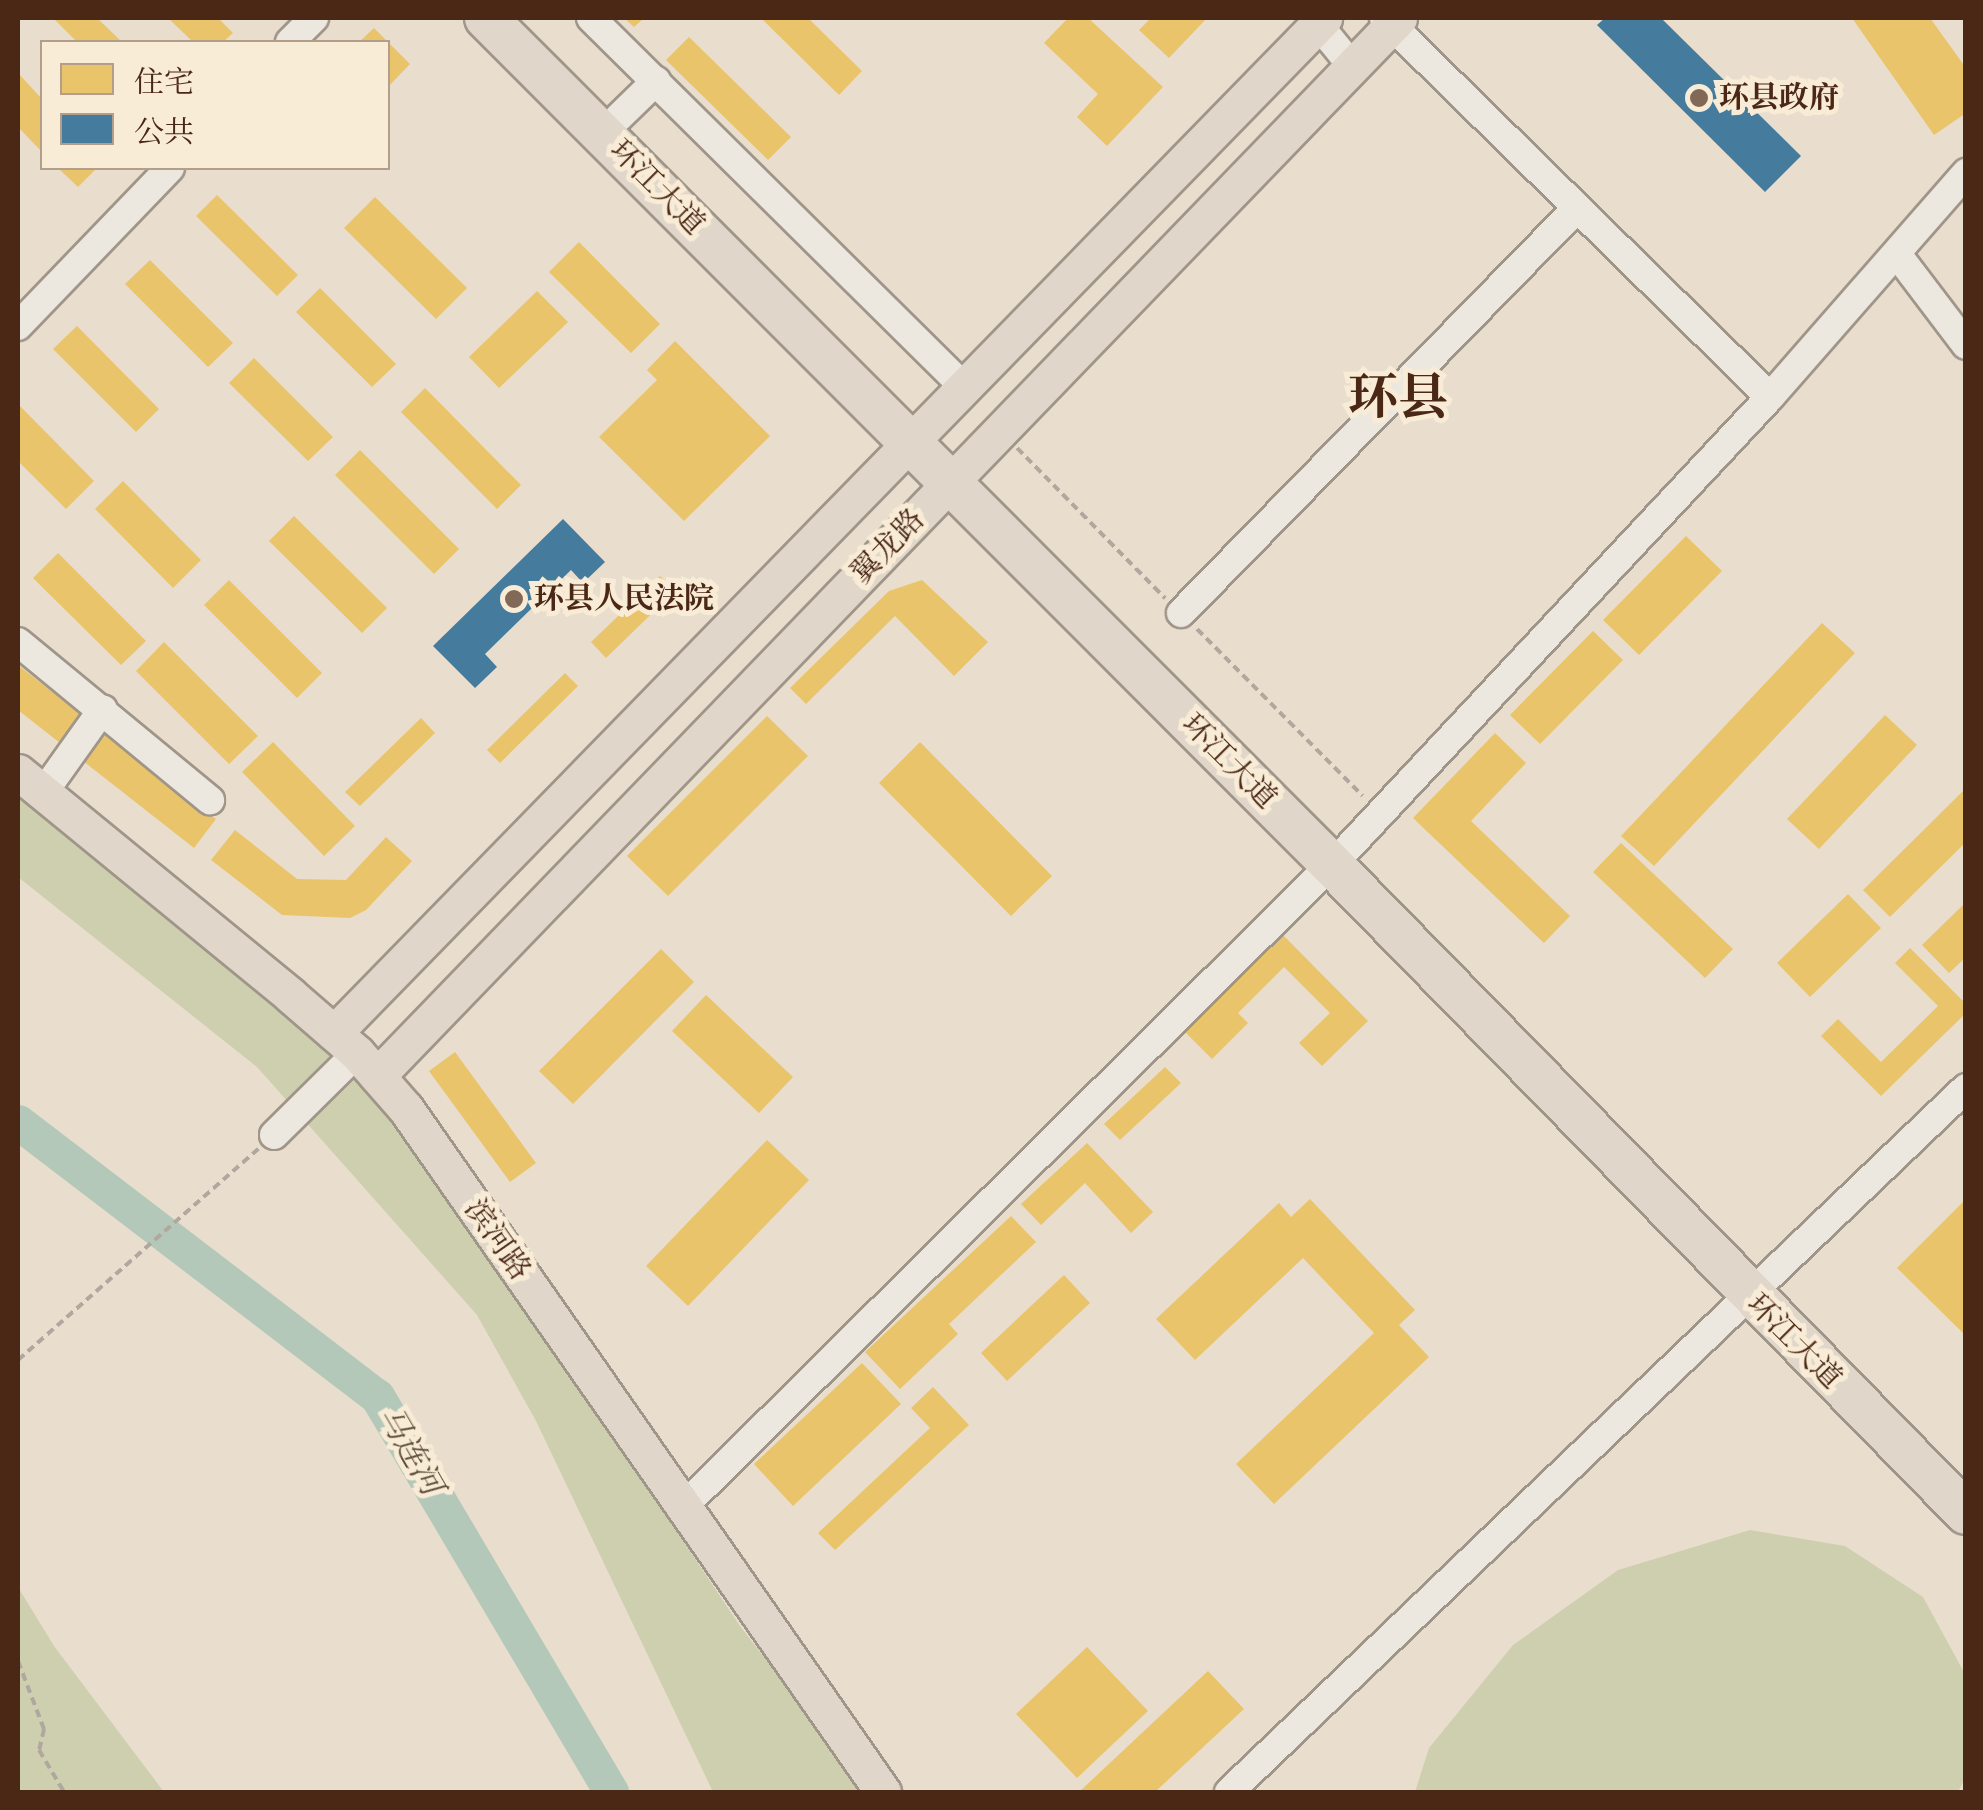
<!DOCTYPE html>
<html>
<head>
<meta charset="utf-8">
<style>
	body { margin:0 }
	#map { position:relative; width:1983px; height:1810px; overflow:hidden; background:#e9decd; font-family:"IM FELL French Canon","Noto Serif SC",serif }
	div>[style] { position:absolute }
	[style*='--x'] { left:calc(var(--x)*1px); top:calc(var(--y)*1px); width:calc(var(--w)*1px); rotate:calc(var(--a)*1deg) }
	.green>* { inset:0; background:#cecfaf }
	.homes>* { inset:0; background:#e9c46a }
	.public>* { inset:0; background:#457b9d }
	.river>* { height:35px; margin:-17.5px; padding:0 17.5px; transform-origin:17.5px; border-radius:17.5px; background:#b3c8b9 }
	.path>* { height:4px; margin-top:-2px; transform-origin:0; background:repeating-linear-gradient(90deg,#b0a89f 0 8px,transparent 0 13px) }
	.roads { filter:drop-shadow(2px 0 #a09589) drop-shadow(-2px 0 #a09589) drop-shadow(0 2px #a09589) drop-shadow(0 -2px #a09589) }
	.minor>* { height:28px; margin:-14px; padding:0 14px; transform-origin:14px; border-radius:14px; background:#ece7df }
	.major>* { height:35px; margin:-17.5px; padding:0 17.5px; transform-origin:17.5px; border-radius:17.5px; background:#e0d6c9 }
	.highway>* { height:42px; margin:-21px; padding:0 21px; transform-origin:21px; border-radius:21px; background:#e0d6c9 }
	.dots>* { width:28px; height:28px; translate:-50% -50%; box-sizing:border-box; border:5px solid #f8ecd7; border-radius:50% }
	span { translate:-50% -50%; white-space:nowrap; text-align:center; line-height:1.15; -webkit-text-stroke:10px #f8ecd7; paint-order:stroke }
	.poi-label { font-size:30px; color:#4b2816; font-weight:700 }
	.left { translate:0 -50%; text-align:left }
	.street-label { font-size:30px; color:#4b2816 }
	.water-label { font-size:32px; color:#5f4e3c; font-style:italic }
	.town-label { font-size:50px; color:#4b2816; font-weight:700 }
	.frame { position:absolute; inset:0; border:20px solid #4b2816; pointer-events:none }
	.legend { position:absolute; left:40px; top:40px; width:350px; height:130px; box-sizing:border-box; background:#f8ecd7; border:2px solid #b39e8a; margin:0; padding:12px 18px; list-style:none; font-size:30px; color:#4b2816 }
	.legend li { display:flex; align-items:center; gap:20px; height:50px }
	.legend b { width:50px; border:2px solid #b39e8a }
</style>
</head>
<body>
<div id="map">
	<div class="green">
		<div style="clip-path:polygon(18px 791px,268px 988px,397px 1113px,740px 1626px,869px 1792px,713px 1792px,536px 1421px,477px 1315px,257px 1067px,18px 877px)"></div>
		<div style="clip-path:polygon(1750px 1530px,1845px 1546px,1923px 1597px,1965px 1674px,1965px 1778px,1958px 1792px,1415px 1792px,1429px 1748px,1513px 1645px,1618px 1570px)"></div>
		<div style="clip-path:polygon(18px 1587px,54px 1646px,164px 1792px,18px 1792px)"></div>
	</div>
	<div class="homes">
		<div style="clip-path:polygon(53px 18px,97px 18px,122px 42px,77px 42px)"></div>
		<div style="clip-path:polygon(168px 18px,218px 18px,233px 33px,223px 42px,193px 42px)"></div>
		<div style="clip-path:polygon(624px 18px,644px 18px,634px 27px)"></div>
		<div style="clip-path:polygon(761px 18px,808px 18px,862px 71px,839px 95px)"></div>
		<div style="clip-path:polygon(1068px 18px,1088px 18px,1163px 87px,1107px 146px,1077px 117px,1098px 94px,1044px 43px)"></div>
		<div style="clip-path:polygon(1151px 18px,1207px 18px,1169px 58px,1139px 30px)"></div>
		<div style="clip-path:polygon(1852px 18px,1930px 18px,1966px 68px,1966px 113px,1934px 135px)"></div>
		<div style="clip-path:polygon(374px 28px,410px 64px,388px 87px,388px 42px,359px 42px)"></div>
		<div style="clip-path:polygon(689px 37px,791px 137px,768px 160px,666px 60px)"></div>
		<div style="clip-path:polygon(18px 73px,42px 99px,42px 152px,18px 127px)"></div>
		<div style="clip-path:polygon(58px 168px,97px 168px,78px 187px)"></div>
		<div style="clip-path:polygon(217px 195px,298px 275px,277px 296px,196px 216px)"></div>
		<div style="clip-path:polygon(375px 197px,467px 288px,436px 319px,344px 228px)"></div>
		<div style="clip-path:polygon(579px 242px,660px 324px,631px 353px,549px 272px)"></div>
		<div style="clip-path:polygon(150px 260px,233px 343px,208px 367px,125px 284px)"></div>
		<div style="clip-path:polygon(320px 288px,396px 364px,372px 387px,296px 312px)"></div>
		<div style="clip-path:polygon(537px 291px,568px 322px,499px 388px,469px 357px)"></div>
		<div style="clip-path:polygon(77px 326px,159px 409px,136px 432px,53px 349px)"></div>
		<div style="clip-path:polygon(675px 341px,770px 436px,684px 521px,599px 437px,657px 380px,647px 370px)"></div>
		<div style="clip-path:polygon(254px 358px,333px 437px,308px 461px,229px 383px)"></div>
		<div style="clip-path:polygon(425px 388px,521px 485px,497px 509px,401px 412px)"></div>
		<div style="clip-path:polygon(18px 404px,94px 481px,66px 509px,18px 461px)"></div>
		<div style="clip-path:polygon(360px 450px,459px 549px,434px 574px,335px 475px)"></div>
		<div style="clip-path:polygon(123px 481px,201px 560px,173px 588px,95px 509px)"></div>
		<div style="clip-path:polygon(294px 516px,387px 608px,362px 633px,269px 541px)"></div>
		<div style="clip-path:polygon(1686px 536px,1722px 571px,1639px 655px,1603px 620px)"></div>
		<div style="clip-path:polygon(58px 553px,146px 641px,121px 665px,33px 578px)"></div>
		<div style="clip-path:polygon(660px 576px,675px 591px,606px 658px,591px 642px)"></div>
		<div style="clip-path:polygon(229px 580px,322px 673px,297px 698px,204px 605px)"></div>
		<div style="clip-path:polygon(922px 580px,988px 642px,954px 676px,895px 616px,806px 704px,790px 688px,889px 591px)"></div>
		<div style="clip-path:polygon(1822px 623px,1855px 653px,1654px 866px,1621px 836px)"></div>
		<div style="clip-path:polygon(1593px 631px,1623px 660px,1540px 744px,1510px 715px)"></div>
		<div style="clip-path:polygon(164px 642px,258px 736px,229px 764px,136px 671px)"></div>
		<div style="clip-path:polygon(18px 665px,82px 715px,60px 743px,18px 710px)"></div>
		<div style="clip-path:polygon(565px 673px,578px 686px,500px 763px,487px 750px)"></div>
		<div style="clip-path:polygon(1885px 715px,1917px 745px,1819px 849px,1787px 819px)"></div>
		<div style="clip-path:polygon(767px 716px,808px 756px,668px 896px,627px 856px)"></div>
		<div style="clip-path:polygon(421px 718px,435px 733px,360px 806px,345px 792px)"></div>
		<div style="clip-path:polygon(106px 733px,216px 819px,194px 848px,83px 761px)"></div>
		<div style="clip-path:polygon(1495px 733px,1526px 763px,1471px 821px,1570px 916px,1544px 943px,1413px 818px)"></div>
		<div style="clip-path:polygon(273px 742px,355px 826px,324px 856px,242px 772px)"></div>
		<div style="clip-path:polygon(920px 742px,1052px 876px,1011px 916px,879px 783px)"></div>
		<div style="clip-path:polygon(1963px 791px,1966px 842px,1890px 917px,1863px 890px)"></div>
		<div style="clip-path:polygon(235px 830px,297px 879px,346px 880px,386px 837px,412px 861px,366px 910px,350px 918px,282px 915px,211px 860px)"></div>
		<div style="clip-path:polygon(1621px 843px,1733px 949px,1705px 978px,1593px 872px)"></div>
		<div style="clip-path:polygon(1848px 894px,1881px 928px,1810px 997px,1777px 963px)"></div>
		<div style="clip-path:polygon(1966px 902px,1966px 957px,1949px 973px,1922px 945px)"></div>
		<div style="clip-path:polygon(1283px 935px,1368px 1021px,1322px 1066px,1299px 1043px,1330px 1013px,1284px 967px,1238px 1013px,1248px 1023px,1212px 1059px,1185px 1032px)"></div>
		<div style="clip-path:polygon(1910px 948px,1966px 1004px,1966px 1013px,1881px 1096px,1821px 1036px,1838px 1019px,1881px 1062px,1938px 1006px,1895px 963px)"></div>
		<div style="clip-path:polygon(661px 949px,694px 982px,573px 1104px,539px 1071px)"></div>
		<div style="clip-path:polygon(706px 995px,793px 1077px,759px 1113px,672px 1031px)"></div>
		<div style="clip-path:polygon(455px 1052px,536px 1163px,510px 1182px,429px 1071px)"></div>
		<div style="clip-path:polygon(1165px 1067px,1181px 1083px,1120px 1140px,1104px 1124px)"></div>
		<div style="clip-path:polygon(767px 1140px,809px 1180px,688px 1306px,646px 1266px)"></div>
		<div style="clip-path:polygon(1087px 1143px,1153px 1212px,1131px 1233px,1085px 1183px,1041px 1225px,1021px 1204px)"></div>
		<div style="clip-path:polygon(1310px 1199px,1415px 1310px,1399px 1325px,1429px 1357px,1274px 1504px,1236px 1464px,1374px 1333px,1303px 1258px,1195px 1360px,1156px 1319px,1279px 1203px,1291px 1217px)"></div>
		<div style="clip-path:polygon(1966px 1199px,1966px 1336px,1897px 1268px)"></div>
		<div style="clip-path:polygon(1011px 1216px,1036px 1242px,949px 1324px,958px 1334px,900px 1389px,865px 1352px)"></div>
		<div style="clip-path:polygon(1064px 1275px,1090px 1303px,1007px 1381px,981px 1353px)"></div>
		<div style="clip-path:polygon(862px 1363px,901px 1404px,793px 1506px,754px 1464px)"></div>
		<div style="clip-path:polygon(933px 1387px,969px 1425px,835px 1550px,818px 1533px,930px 1428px,911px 1408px)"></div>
		<div style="clip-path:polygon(1087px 1647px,1148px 1711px,1077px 1778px,1016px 1714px)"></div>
		<div style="clip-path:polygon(1208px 1671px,1244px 1709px,1155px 1792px,1079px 1792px)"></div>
	</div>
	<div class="public">
		<div style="clip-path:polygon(1605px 18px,1661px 18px,1801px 156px,1765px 192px,1597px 25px)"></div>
		<div style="clip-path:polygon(563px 519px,605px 562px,583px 583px,571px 570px,485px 654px,497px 667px,475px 688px,433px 646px)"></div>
	</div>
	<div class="river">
		<div style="--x:18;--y:1122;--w:452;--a:37.4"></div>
		<div style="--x:377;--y:1396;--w:460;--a:59.4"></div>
	</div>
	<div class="path">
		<div style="--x:1017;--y:448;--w:211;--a:45.4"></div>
		<div style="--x:1197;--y:629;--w:235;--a:45.2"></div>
		<div style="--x:18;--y:1360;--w:320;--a:-41.3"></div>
		<div style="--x:18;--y:1661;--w:73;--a:69.1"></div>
		<div style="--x:44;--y:1729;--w:22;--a:103"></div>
		<div style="--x:39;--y:1750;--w:49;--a:59.2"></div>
	</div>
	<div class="roads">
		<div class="minor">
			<div style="--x:591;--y:18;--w:525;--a:44.69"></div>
			<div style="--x:1313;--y:18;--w:62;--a:50.9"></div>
			<div style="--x:1384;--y:18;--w:541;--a:44.48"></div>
			<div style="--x:290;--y:42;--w:34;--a:-45"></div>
			<div style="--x:619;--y:117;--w:52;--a:-44.2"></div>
			<div style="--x:1897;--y:254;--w:114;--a:52.8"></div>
			<div style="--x:18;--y:326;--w:219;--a:-46.1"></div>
			<div style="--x:1181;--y:613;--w:566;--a:-45.64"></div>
			<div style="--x:18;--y:642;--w:249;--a:39.5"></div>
			<div style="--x:43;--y:793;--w:103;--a:-54.5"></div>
			<div style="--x:274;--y:1135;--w:117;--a:-44.7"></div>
			<div style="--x:681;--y:1509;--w:939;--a:-44.74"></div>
			<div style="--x:1348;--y:848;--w:618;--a:-46.9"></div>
			<div style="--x:1770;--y:397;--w:298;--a:-48.8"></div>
			<div style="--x:1229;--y:1792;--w:1019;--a:-43.69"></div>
		</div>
		<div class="major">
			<div style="--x:18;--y:772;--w:352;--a:39.3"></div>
			<div style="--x:290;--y:995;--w:89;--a:40.9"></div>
			<div style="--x:357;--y:1053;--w:74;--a:48.8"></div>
			<div style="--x:406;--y:1109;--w:833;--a:55.07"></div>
			<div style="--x:334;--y:1033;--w:1418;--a:-45.71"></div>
			<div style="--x:377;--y:1076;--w:1471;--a:-45.99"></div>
		</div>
		<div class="highway">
			<div style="--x:486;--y:18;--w:1196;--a:45.03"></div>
			<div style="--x:1331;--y:864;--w:908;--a:45.62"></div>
		</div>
	</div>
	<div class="dots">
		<div style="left:1699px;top:98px;background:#826856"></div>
		<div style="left:514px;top:599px;background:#826856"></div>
	</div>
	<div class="poi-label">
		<span class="left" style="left:1719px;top:98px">环县政府</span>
		<span class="left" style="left:534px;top:599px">环县人民法院</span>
	</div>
	<div class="street-label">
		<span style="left:657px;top:188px;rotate:45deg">环江大道</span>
		<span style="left:888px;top:547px;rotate:-46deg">翼龙路</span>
		<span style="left:1229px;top:762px;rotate:45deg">环江大道</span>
		<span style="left:497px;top:1240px;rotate:55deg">滨河路</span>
		<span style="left:1794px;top:1342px;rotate:45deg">环江大道</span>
	</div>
	<div class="water-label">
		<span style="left:410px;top:1451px;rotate:60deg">马连河</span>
	</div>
	<div class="town-label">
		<span style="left:1398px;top:398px">环县</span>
	</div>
	<div class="frame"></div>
	<ul class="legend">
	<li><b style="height:28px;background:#e9c46a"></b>住宅</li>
	<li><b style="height:28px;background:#457b9d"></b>公共</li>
	</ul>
</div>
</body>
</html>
